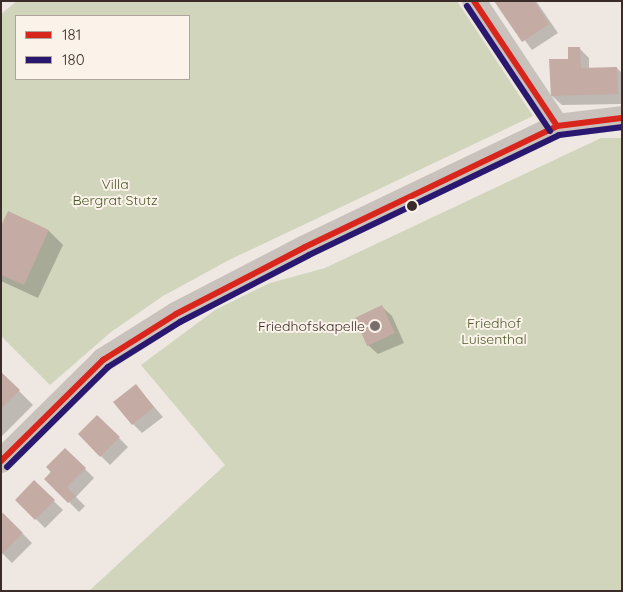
<!DOCTYPE html>
<html>
<head>
<meta charset="utf-8">
<style>
	body { margin:0 }
	#map { position:relative; width:623px; height:592px; overflow:hidden; background:#efe8e2; font-family:Quicksand,sans-serif }
	div>[style] { position:absolute }
	[style*='--x'] { left:calc(var(--x)*1px); top:calc(var(--y)*1px); width:calc(var(--w)*1px); rotate:calc(var(--a)*1deg) }
	.green>* { inset:0; background:#d1d5bc }
	.shadow>* { inset:0; background:#0003 }
	.building>* { inset:0; background:#c4aba3 }
	.street>* { height:24px; margin:-12px; padding:0 12px; transform-origin:12px; border-radius:12px; background:#c9c1bb }
	.bus-1>* { height:6px; margin:-3px; padding:0 3px; transform-origin:3px; border-radius:3px; background:#d9261c }
	.bus-2>* { height:6px; margin:-3px; padding:0 3px; transform-origin:3px; border-radius:3px; background:#291770 }
	.dots>* { width:14px; height:14px; translate:-50% -50%; box-sizing:border-box; border:2px solid #fbf3ea; border-radius:50% }
	span { translate:-50% -50%; white-space:nowrap; text-align:center; line-height:1.15; -webkit-text-stroke:4px #fbf3ea; paint-order:stroke }
	.park-label { font-size:14px; color:#4b5a2a }
	.poi-label { font-size:14px; color:#3a2d29 }
	.right { translate:-100% -50%; text-align:right }
	.frame { position:absolute; inset:0; border:2px solid #3a2d29; pointer-events:none }
	.legend { position:absolute; left:15px; top:15px; width:175px; height:65px; box-sizing:border-box; background:#fbf3ea; border:1px solid #aea49d; margin:0; padding:6px 9px; list-style:none; font-size:15px; color:#3a2d29 }
	.legend li { display:flex; align-items:center; gap:10px; height:25px }
	.legend b { width:25px; border:1px solid #aea49d }
</style>
</head>
<body>
<div id="map">
	<div class="green">
		<div style="clip-path:polygon(evenodd,17px 1px,457px 1px,533px 116px,229px 260px,163px 296px,111px 332px,50px 385px,1px 336px,1px 14px,17px 1px,16px 16px,189px 16px,189px 79px,16px 79px,16px 16px)"></div>
		<div style="clip-path:polygon(601px 138px,622px 138px,622px 591px,89px 591px,225px 465px,141px 365px,215px 310px,270px 283px,325px 268px)"></div>
	</div>
	<div class="shadow">
		<div style="clip-path:polygon(496px 1px,536px 1px,558px 33px,532px 50px)"></div>
		<div style="clip-path:polygon(579px 48px,589px 58px,589px 69px,617px 68px,622px 73px,622px 104px,562px 105px,552px 96px)"></div>
		<div style="clip-path:polygon(9px 213px,49px 231px,63px 245px,38px 298px,1px 281px,1px 229px)"></div>
		<div style="clip-path:polygon(382px 307px,392px 316px,404px 343px,378px 354px,368px 345px)"></div>
		<div style="clip-path:polygon(1px 373px,33px 405px,1px 437px)"></div>
		<div style="clip-path:polygon(135px 385px,163px 417px,142px 433px,133px 424px)"></div>
		<div style="clip-path:polygon(97px 416px,128px 447px,110px 465px,79px 434px)"></div>
		<div style="clip-path:polygon(65px 449px,94px 478px,76px 497px,85px 506px,79px 512px,46px 479px)"></div>
		<div style="clip-path:polygon(34px 482px,63px 510px,45px 528px,17px 500px)"></div>
		<div style="clip-path:polygon(3px 514px,32px 543px,12px 563px,1px 552px)"></div>
	</div>
	<div class="building">
		<div style="clip-path:polygon(494px 1px,534px 1px,549px 24px,522px 42px)"></div>
		<div style="clip-path:polygon(568px 47px,580px 47px,581px 68px,617px 67px,618px 94px,551px 96px,549px 59px,568px 59px)"></div>
		<div style="clip-path:polygon(8px 211px,49px 230px,24px 285px,1px 275px,1px 226px)"></div>
		<div style="clip-path:polygon(382px 305px,395px 333px,367px 346px,355px 318px)"></div>
		<div style="clip-path:polygon(1px 372px,20px 390px,1px 409px)"></div>
		<div style="clip-path:polygon(136px 384px,154px 407px,132px 425px,113px 402px)"></div>
		<div style="clip-path:polygon(97px 415px,120px 437px,100px 457px,78px 434px)"></div>
		<div style="clip-path:polygon(65px 448px,86px 468px,67px 487px,76px 496px,68px 503px,44px 479px,51px 472px,46px 467px)"></div>
		<div style="clip-path:polygon(34px 480px,55px 500px,35px 520px,15px 500px)"></div>
		<div style="clip-path:polygon(3px 513px,23px 533px,1px 555px,1px 514px)"></div>
	</div>
	<div class="street">
		<div style="--x:474;--y:1;--w:150;--a:56.4"></div>
		<div style="--x:1;--y:461;--w:144;--a:-44.7"></div>
		<div style="--x:103;--y:360;--w:86;--a:-32.2"></div>
		<div style="--x:176;--y:314;--w:145;--a:-27.4"></div>
		<div style="--x:305;--y:247;--w:280;--a:-25.6"></div>
		<div style="--x:557;--y:126;--w:65;--a:-7"></div>
	</div>
	<div class="bus-1">
		<div style="--x:474;--y:1;--w:150;--a:56.4"></div>
		<div style="--x:1;--y:461;--w:144;--a:-44.7"></div>
		<div style="--x:103;--y:360;--w:86;--a:-32.2"></div>
		<div style="--x:176;--y:314;--w:145;--a:-27.4"></div>
		<div style="--x:305;--y:247;--w:280;--a:-25.6"></div>
		<div style="--x:557;--y:126;--w:65;--a:-7"></div>
	</div>
	<div class="bus-2">
		<div style="--x:467;--y:6;--w:150;--a:56.4"></div>
		<div style="--x:7;--y:467;--w:142;--a:-44.7"></div>
		<div style="--x:108;--y:367;--w:85;--a:-32"></div>
		<div style="--x:180;--y:322;--w:145;--a:-27.4"></div>
		<div style="--x:309;--y:255;--w:277;--a:-25.6"></div>
		<div style="--x:559;--y:135;--w:64;--a:-7.2"></div>
	</div>
	<div class="dots">
		<div style="left:412px;top:206px;background:#3a2d29"></div>
		<div style="left:375px;top:326px;background:#796e6a"></div>
	</div>
	<div class="park-label">
		<span style="left:115px;top:192px">Villa<br>Bergrat Stutz</span>
		<span style="left:494px;top:331px">Friedhof<br>Luisenthal</span>
	</div>
	<div class="poi-label">
		<span class="right" style="left:365px;top:326px">Friedhofskapelle</span>
	</div>
	<div class="frame"></div>
	<ul class="legend">
	<li><b style="height:6px;background:#d9261c"></b>181</li>
	<li><b style="height:6px;background:#291770"></b>180</li>
	</ul>
</div>
</body>
</html>
